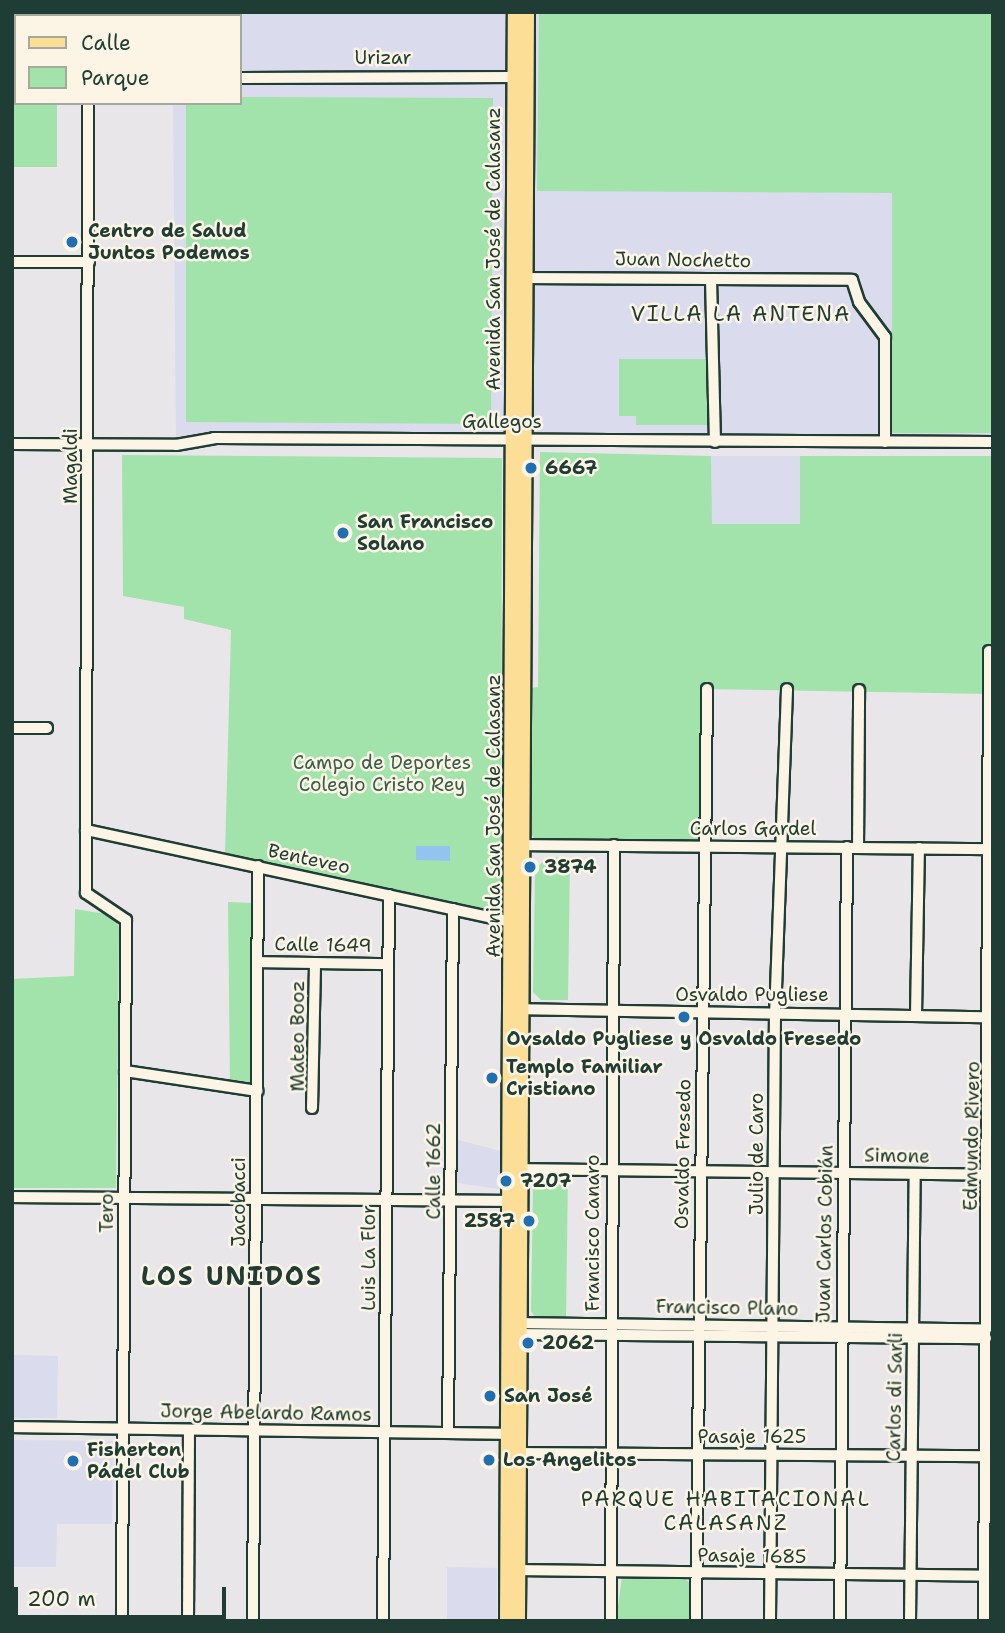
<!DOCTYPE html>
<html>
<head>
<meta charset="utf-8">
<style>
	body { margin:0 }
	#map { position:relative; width:1005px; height:1633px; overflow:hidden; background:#e8e6e9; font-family:"Shantell Sans",sans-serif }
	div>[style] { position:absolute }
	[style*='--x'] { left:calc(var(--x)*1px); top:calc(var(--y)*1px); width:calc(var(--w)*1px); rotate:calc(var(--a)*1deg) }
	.built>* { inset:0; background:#dadbec }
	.green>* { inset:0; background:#a2e3ac }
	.water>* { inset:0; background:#93c4ef }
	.roads { filter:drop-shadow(2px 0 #1f3d34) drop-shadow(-2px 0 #1f3d34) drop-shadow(0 2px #1f3d34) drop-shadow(0 -2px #1f3d34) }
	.minor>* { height:10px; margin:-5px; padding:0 5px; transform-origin:5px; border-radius:5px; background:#fcf5e5 }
	.major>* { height:14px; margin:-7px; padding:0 7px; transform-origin:7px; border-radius:7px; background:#fcde96 }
	.dots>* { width:19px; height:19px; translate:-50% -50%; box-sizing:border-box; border:4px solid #fcf5e5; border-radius:50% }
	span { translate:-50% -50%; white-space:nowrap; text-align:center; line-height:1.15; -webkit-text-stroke:5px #fcf5e5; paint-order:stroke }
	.street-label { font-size:19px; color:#1f3d34 }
	.poi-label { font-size:19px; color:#1f3d34; font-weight:700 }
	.left { translate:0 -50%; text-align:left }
	.right { translate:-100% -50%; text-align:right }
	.park-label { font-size:19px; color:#395e4c }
	.neighbourhood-label { font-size:21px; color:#1f3d34; letter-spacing:2px }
	.district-label { font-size:26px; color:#1f3d34; font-weight:700; letter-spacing:2px }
	.frame { position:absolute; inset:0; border:14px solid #1f3d34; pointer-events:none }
	.legend { position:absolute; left:14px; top:14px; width:228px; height:91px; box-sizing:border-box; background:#fcf5e5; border:2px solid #a4ab9e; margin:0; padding:9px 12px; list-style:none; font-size:21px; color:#1f3d34 }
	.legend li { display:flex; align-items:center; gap:14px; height:35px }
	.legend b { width:35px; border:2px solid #a4ab9e }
	.scale { position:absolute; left:14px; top:1587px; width:212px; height:32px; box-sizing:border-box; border:4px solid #1f3d34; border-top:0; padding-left:9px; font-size:21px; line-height:24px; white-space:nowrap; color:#1f3d34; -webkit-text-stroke:5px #fcf5e5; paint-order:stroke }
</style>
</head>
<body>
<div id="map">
	<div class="built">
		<div style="clip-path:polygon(174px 12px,993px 12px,993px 442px,214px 438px,176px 445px,173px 103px,240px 103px,240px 16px)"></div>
		<div style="clip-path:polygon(711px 456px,800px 456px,800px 524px,711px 524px)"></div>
		<div style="clip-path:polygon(458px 1140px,501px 1151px,500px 1189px,457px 1183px)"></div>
		<div style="clip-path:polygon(12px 1355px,58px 1356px,57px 1418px,12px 1418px)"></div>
		<div style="clip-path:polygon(12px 1440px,113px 1441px,112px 1524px,57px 1524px,56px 1567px,12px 1567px)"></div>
		<div style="clip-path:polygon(447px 1567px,497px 1568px,497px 1621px,447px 1621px)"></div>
	</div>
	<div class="green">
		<div style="clip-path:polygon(539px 12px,993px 12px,993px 433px,892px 433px,892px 193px,537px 191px)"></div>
		<div style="clip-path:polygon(12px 84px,16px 103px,57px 103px,57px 167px,12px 167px)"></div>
		<div style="clip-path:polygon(240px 97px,493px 98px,491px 424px,186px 422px,186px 103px,240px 103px)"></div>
		<div style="clip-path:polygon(619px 359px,708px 359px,708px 425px,636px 425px,636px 416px,619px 416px)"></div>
		<div style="clip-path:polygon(540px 452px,711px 456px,712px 524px,800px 524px,800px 456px,993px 456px,991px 694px,700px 689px,700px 840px,535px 840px,530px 832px,531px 688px,538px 687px)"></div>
		<div style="clip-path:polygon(122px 455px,502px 458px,501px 912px,225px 855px,231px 630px,184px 619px,184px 607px,123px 596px)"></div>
		<div style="clip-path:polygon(547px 857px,570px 858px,568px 1000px,541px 1000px,533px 992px,535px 870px)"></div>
		<div style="clip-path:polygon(228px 902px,253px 903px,251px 1083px,230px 1083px)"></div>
		<div style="clip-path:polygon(75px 909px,112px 915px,119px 927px,116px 1188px,12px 1188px,12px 979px,74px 976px)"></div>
		<div style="clip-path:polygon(547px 1176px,568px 1176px,566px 1318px,536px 1318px,531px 1311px,533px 1189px)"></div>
		<div style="clip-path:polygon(622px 1577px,684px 1578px,690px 1583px,690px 1621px,616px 1621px)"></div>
	</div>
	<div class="water">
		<div style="clip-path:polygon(416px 846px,450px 846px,450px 861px,416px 860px)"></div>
	</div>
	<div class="roads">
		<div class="minor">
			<div style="--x:88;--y:16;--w:4;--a:-90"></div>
			<div style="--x:174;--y:16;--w:4;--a:-90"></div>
			<div style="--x:240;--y:78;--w:275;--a:-0.2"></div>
			<div style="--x:12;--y:79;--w:4;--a:0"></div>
			<div style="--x:88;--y:103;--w:790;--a:90.15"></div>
			<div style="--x:86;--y:893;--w:48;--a:34"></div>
			<div style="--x:126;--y:920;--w:701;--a:90.33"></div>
			<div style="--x:12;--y:262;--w:77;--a:0"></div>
			<div style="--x:521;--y:278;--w:331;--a:0.3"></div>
			<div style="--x:852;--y:280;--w:23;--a:72"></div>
			<div style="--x:859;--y:302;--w:44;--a:53.4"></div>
			<div style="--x:885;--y:337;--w:105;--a:90"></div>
			<div style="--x:711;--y:279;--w:163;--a:88.6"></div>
			<div style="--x:12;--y:444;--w:164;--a:0.3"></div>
			<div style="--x:176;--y:445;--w:39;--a:-10"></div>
			<div style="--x:214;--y:438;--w:779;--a:0.29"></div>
			<div style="--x:12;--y:728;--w:35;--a:0"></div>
			<div style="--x:86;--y:830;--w:441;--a:12.2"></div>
			<div style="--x:516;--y:845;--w:477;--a:0.5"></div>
			<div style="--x:858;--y:848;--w:158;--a:-89.6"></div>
			<div style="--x:257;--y:962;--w:131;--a:0.9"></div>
			<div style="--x:516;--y:1009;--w:477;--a:1"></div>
			<div style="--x:916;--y:1015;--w:167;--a:-89"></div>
			<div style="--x:125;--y:1071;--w:134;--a:8.6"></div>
			<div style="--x:312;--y:1108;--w:145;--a:-88.8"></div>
			<div style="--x:516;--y:1169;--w:473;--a:0.7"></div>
			<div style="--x:12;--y:1197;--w:501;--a:0.46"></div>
			<div style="--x:513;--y:1323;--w:473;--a:0.8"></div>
			<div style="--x:513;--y:1334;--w:473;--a:0.5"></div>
			<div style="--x:12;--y:1427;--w:501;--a:0.8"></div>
			<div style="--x:448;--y:1433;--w:524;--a:-89.45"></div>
			<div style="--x:520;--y:1453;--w:465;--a:0.4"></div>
			<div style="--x:519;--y:1570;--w:465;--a:0.7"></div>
			<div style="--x:188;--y:1621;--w:191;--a:-89.7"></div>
			<div style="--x:253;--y:1621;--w:755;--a:-89.62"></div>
			<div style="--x:383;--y:1621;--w:726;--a:-89.53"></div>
			<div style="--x:611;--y:1621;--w:776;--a:-89.78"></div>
			<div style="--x:696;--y:1621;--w:932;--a:-89.32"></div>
			<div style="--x:770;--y:1621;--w:604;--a:-89.53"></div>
			<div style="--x:775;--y:1017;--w:328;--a:-87.9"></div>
			<div style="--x:840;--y:1621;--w:774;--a:-89.48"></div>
			<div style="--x:910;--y:1621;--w:447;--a:-89.4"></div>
			<div style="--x:984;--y:1621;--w:970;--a:-89.7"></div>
		</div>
		<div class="major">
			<div style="--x:507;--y:1621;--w:1609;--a:-89.72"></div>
			<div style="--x:518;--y:1621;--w:1609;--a:-89.68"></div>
		</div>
	</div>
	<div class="dots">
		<div style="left:72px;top:242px;background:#1f6fb2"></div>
		<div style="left:531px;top:468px;background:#1f6fb2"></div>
		<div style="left:343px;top:533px;background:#1f6fb2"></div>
		<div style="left:530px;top:867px;background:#1f6fb2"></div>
		<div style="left:684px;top:1017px;background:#1f6fb2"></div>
		<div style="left:492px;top:1078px;background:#1f6fb2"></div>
		<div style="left:506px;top:1181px;background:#1f6fb2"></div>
		<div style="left:529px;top:1221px;background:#1f6fb2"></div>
		<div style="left:528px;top:1343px;background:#1f6fb2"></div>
		<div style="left:490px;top:1396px;background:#1f6fb2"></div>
		<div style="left:489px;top:1460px;background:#1f6fb2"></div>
		<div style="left:73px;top:1461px;background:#1f6fb2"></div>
	</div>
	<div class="street-label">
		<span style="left:383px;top:58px">Urizar</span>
		<span style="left:494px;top:249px;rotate:-90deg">Avenida San José de Calasanz</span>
		<span style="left:683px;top:260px;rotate:1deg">Juan Nochetto</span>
		<span style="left:502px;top:422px">Gallegos</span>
		<span style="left:71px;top:466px;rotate:-90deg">Magaldi</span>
		<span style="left:494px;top:816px;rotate:-90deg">Avenida San José de Calasanz</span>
		<span style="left:753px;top:829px">Carlos Gardel</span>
		<span style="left:309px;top:859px;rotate:12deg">Benteveo</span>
		<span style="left:323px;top:945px;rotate:1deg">Calle 1649</span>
		<span style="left:752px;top:995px">Osvaldo Pugliese</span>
		<span style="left:298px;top:1036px;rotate:-90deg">Mateo Booz</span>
		<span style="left:972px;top:1136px;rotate:-89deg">Edmundo Rivero</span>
		<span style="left:683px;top:1154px;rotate:-89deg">Osvaldo Fresedo</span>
		<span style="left:757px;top:1154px;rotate:-90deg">Julio de Caro</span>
		<span style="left:897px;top:1156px;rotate:1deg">Simone</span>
		<span style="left:434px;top:1171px;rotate:-90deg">Calle 1662</span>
		<span style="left:239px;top:1202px;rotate:-90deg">Jacobacci</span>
		<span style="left:107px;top:1213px;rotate:-90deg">Tero</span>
		<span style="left:593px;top:1233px;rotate:-90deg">Francisco Canaro</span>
		<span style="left:825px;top:1234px;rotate:-89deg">Juan Carlos Cobián</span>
		<span style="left:369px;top:1258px;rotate:-90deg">Luis La Flor</span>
		<span style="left:727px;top:1308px;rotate:1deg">Francisco Plano</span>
		<span style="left:895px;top:1397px;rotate:-89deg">Carlos di Sarli</span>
		<span style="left:266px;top:1413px;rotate:1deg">Jorge Abelardo Ramos</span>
		<span style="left:752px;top:1437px">Pasaje 1625</span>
		<span style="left:752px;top:1556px;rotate:1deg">Pasaje 1685</span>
	</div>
	<div class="poi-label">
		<span class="left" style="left:88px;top:242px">Centro de Salud<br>Juntos Podemos</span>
		<span class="left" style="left:545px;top:468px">6667</span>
		<span class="left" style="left:357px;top:533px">San Francisco<br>Solano</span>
		<span class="left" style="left:544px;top:867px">3874</span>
		<span style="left:684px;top:1039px">Ovsaldo Pugliese y Osvaldo Fresedo</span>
		<span class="left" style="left:506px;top:1078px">Templo Familiar<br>Cristiano</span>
		<span class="left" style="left:520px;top:1181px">7207</span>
		<span class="right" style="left:515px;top:1221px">2587</span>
		<span class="left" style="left:542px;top:1343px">2062</span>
		<span class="left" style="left:504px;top:1396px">San José</span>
		<span class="left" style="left:87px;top:1461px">Fisherton<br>Pádel Club</span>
		<span class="left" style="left:503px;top:1460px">Los Angelitos</span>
	</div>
	<div class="park-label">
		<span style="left:382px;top:774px">Campo de Deportes<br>Colegio Cristo Rey</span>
	</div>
	<div class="neighbourhood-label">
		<span style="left:741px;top:314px">VILLA LA ANTENA</span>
		<span style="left:726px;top:1511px">PARQUE HABITACIONAL<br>CALASANZ</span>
	</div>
	<div class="district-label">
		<span style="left:232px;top:1276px">LOS UNIDOS</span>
	</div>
	<div class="frame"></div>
	<ul class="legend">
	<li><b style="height:9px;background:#fcde96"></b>Calle</li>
	<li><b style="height:19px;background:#a2e3ac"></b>Parque</li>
	</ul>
	<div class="scale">200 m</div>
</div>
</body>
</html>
